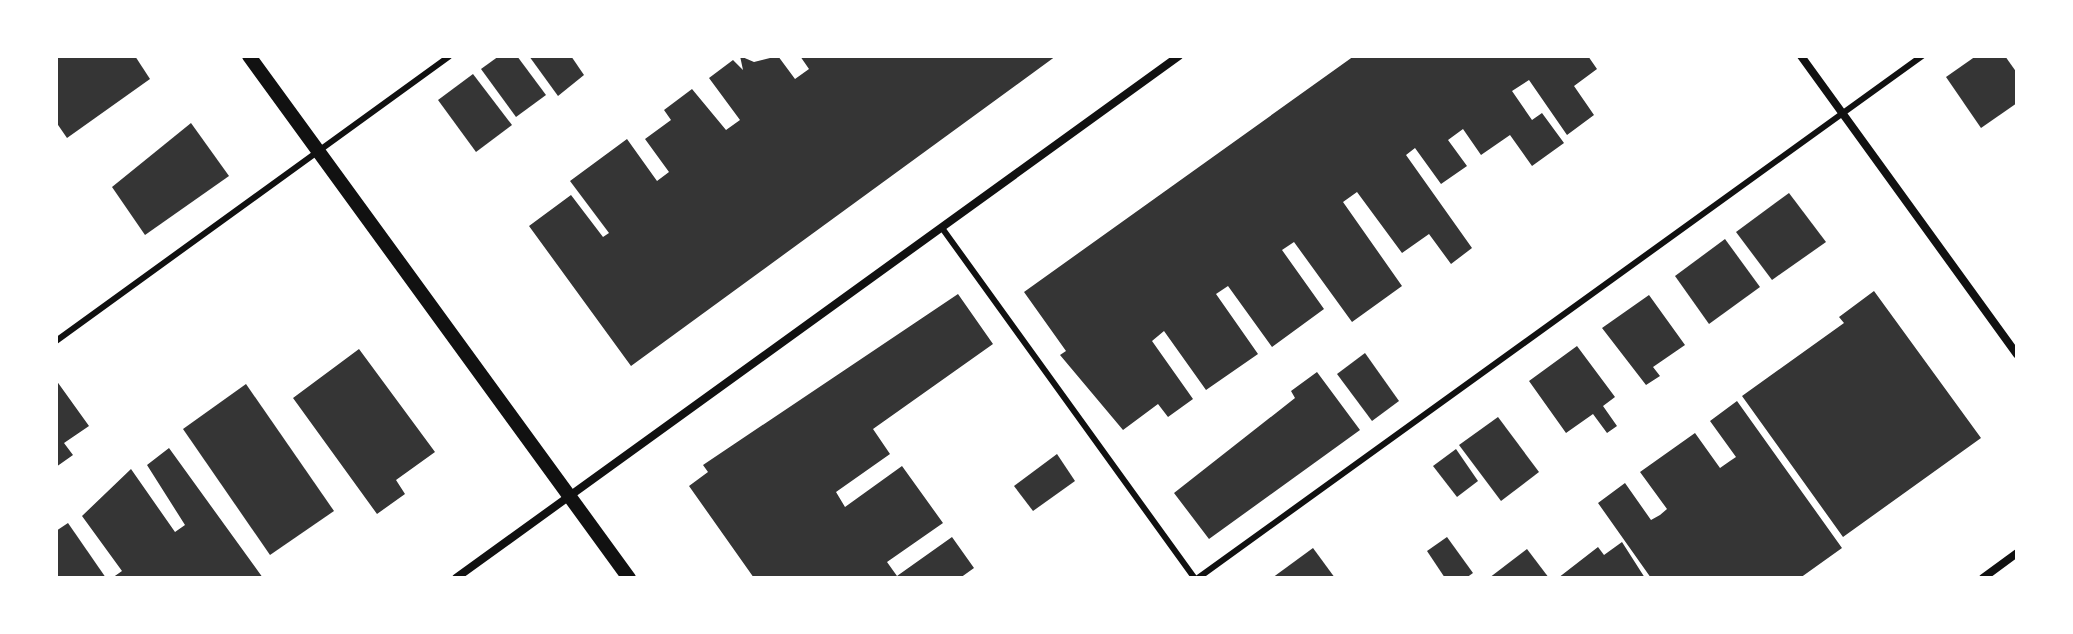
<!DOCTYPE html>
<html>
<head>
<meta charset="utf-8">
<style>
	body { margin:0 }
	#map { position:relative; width:2073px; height:634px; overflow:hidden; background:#fff; font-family:"Alegreya Sans",sans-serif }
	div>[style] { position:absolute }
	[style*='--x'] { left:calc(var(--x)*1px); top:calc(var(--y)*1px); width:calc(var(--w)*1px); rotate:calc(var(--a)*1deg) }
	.building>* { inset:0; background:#353535 }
	.service>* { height:6px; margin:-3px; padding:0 3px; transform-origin:3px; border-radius:3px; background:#111 }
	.minor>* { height:8px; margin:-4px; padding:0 4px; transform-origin:4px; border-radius:4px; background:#111 }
	.tertiary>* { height:14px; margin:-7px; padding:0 7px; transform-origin:7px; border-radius:7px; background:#111 }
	span { translate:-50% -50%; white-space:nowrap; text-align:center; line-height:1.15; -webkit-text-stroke:8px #fff; paint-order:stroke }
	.frame { position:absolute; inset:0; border:58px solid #fff; pointer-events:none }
</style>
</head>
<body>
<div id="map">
	<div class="building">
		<div style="clip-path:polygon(56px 56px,135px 56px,150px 79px,67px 138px,56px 122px)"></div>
		<div style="clip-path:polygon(499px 56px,517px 56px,546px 95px,516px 117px,481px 69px)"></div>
		<div style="clip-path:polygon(529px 56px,571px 56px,584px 75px,558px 96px)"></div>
		<div style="clip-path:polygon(740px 56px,754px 62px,778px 56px,795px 79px,809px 69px,800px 56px,1056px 56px,631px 366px,529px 226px,571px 195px,603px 237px,609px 233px,570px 181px,627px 139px,657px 181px,669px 172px,645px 139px,671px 120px,664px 110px,692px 89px,726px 130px,740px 120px,709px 78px,733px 60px,743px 70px)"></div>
		<div style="clip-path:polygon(1354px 56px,1588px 56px,1597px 69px,1574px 86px,1594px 115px,1567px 135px,1529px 80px,1512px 91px,1532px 120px,1542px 113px,1564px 143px,1532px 166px,1510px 135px,1481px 155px,1463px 129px,1448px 140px,1467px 166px,1441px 184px,1415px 148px,1406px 155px,1472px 248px,1451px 264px,1429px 234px,1402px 253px,1357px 192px,1343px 202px,1402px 286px,1352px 322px,1294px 242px,1282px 250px,1324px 309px,1272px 347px,1228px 286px,1216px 294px,1258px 354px,1206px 390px,1164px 331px,1152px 341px,1193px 399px,1168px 417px,1158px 404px,1123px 430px,1060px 355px,1066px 351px,1024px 292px)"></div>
		<div style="clip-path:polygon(1976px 56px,2005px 56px,2017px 73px,2017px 103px,1981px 128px,1946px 77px)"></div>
		<div style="clip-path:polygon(473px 74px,512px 125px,476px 152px,438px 100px)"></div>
		<div style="clip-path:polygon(191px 123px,229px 176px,145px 235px,112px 187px)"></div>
		<div style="clip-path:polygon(1789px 193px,1826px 242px,1772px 280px,1736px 232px)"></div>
		<div style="clip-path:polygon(1725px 239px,1760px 287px,1709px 324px,1675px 276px)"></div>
		<div style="clip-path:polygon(1874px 291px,1981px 438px,1843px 537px,1742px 396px,1844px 323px,1839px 317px)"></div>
		<div style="clip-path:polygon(958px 294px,993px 344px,873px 429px,890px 454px,836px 492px,845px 507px,902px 466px,943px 523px,887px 562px,897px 576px,952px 537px,974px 568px,960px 578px,754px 578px,689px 486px,708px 472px,703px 465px)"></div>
		<div style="clip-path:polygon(1649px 295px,1685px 345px,1653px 367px,1660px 376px,1646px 385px,1602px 328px)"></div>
		<div style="clip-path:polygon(1577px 346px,1615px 397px,1603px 406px,1617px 426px,1607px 433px,1593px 414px,1566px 433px,1529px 381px)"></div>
		<div style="clip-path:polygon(359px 349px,435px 452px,396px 480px,405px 494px,377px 514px,293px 398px)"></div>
		<div style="clip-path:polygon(1365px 353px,1399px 401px,1372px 421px,1337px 374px)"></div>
		<div style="clip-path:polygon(1317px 372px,1360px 430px,1209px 539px,1174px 493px,1295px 398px,1291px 391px)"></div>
		<div style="clip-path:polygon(56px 380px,89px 426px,64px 443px,73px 455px,56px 467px)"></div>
		<div style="clip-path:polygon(246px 384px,334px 511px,270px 555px,183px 429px)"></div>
		<div style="clip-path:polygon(1737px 401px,1842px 548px,1800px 578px,1651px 578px,1598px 503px,1625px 483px,1651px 520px,1660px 515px,1667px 509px,1640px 472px,1695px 433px,1720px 468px,1730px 461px,1736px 457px,1710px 421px)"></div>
		<div style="clip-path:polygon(1498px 417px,1539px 472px,1501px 501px,1459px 445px)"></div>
		<div style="clip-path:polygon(169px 448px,263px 578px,112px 578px,122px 571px,82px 516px,131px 469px,175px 532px,185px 525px,147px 465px)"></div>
		<div style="clip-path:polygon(1456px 449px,1478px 481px,1457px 497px,1433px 466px)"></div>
		<div style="clip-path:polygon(1057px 454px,1075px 481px,1033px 511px,1014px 486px)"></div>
		<div style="clip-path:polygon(68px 523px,106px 578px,56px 578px,56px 531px)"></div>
		<div style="clip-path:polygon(1447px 537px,1473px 573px,1466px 578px,1445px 578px,1427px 551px)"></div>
		<div style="clip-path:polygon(1622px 542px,1645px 578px,1558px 578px,1598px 547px,1604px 555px)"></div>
		<div style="clip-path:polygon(1313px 548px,1335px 578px,1272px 578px)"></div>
		<div style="clip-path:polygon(1527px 549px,1549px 578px,1489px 578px)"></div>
	</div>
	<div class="service">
		<div style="--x:942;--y:228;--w:431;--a:54.2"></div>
		<div style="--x:56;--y:341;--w:485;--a:-35.9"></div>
		<div style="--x:1198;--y:578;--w:893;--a:-35.79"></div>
	</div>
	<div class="minor">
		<div style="--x:1801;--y:56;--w:368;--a:54.1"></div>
		<div style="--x:456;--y:578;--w:892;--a:-35.83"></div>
		<div style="--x:1983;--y:578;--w:42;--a:-36.3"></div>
	</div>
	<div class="tertiary">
		<div style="--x:249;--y:56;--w:646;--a:53.95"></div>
	</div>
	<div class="frame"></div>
</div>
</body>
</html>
